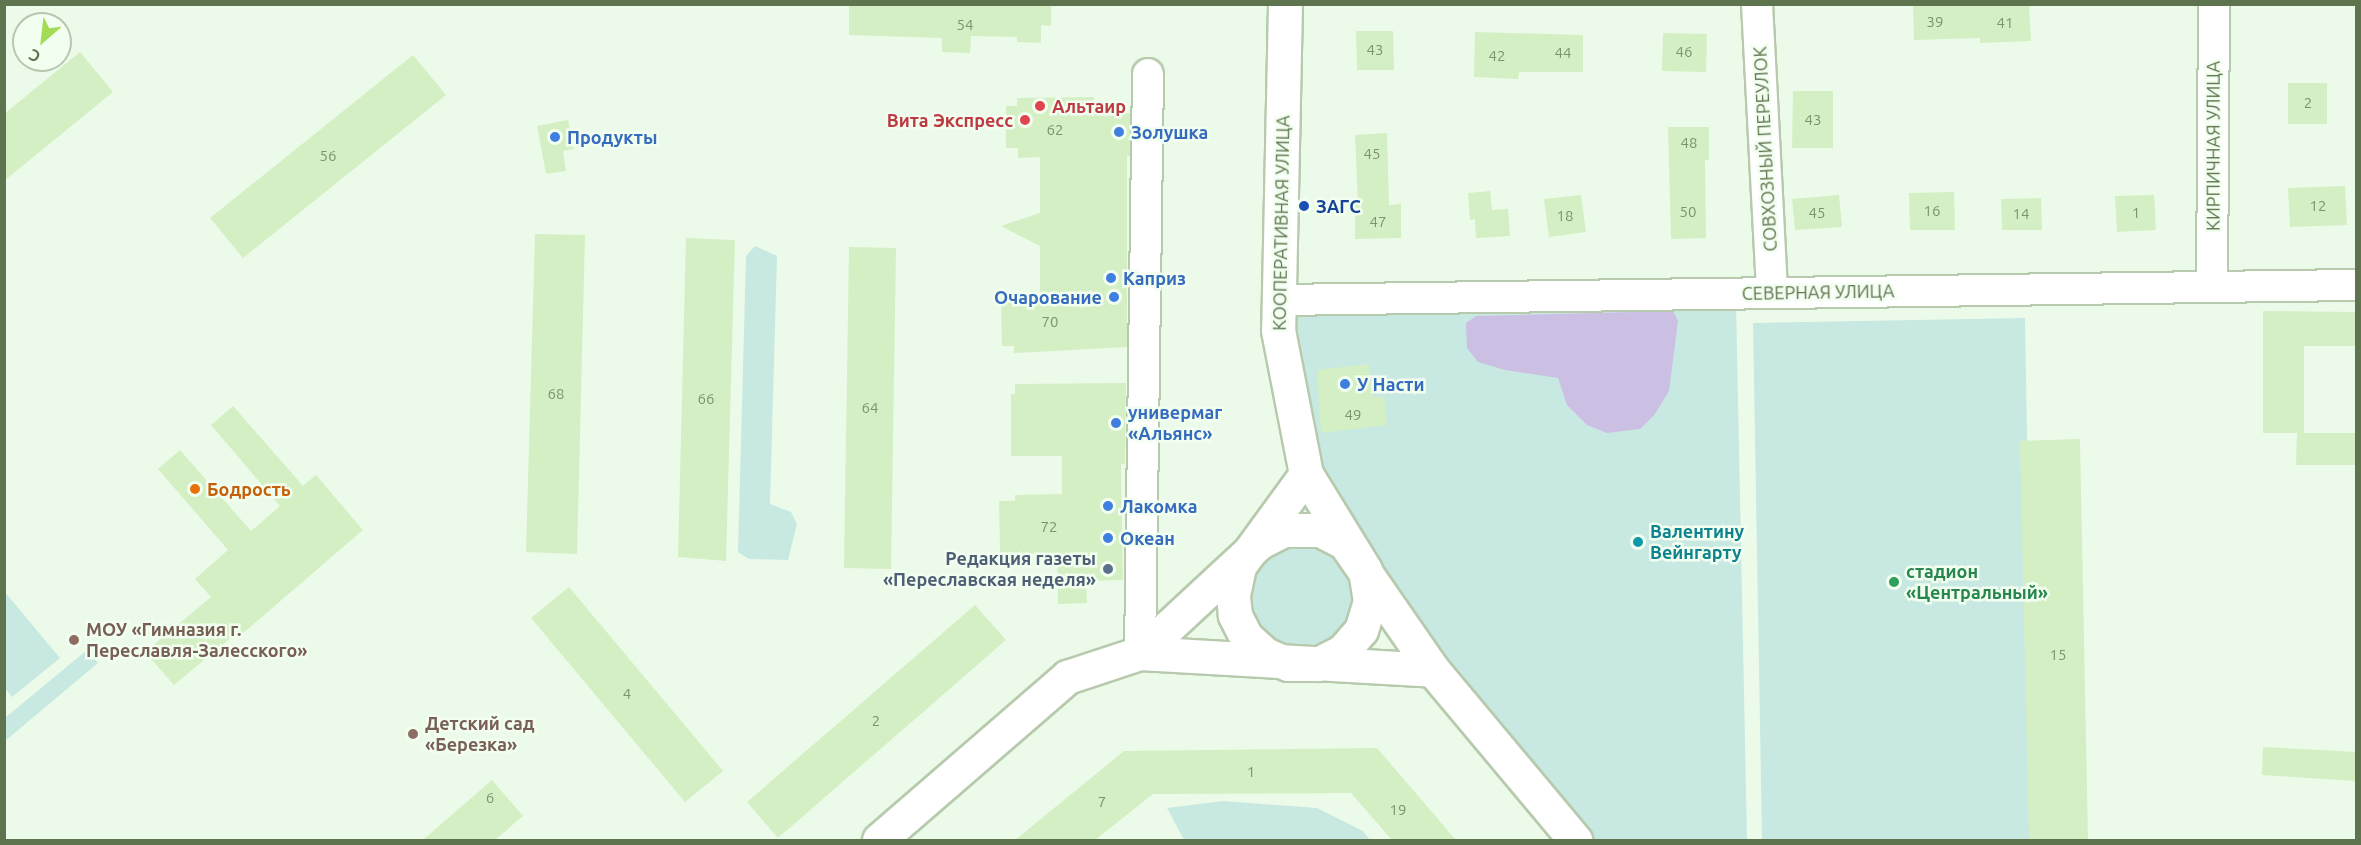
<!DOCTYPE html>
<html>
<head>
<meta charset="utf-8">
<style>
	body { margin:0 }
	#map { position:relative; width:2361px; height:845px; overflow:hidden; background:#ecfbe9; font-family:Ubuntu,sans-serif }
	div>[style] { position:absolute }
	[style*='--x'] { left:calc(var(--x)*1px); top:calc(var(--y)*1px); width:calc(var(--w)*1px); rotate:calc(var(--a)*1deg) }
	.green>* { inset:0; background:#c8e8e2 }
	.water>* { inset:0; background:#ccbfe4 }
	.building>* { inset:0; background:#d4efc3 }
	.roads { filter:drop-shadow(2px 0 #b7caad) drop-shadow(-2px 0 #b7caad) drop-shadow(0 2px #b7caad) drop-shadow(0 -2px #b7caad) }
	.street>* { height:30px; margin:-15px; padding:0 15px; transform-origin:15px; border-radius:15px; background:#fff }
	.secondary>* { height:33px; margin:-16.5px; padding:0 16.5px; transform-origin:16.5px; border-radius:16.5px; background:#fff }
	.dots>* { width:16px; height:16px; translate:-50% -50%; box-sizing:border-box; border:3px solid #f2fef0; border-radius:50% }
	span { translate:-50% -50%; white-space:nowrap; text-align:center; line-height:1.15; -webkit-text-stroke:5px #f2fef0; paint-order:stroke }
	.number-label { font-size:15px; color:#7c936b }
	.number-label span { -webkit-text-stroke-width:0 }
	.health-label { font-size:18px; color:#be3a42; font-weight:700 }
	.left { translate:0 -50%; text-align:left }
	.right { translate:-100% -50%; text-align:right }
	.shop-label { font-size:18px; color:#366cbe; font-weight:700 }
	.street-label { font-size:18px; color:#5e744e }
	.transit-label { font-size:18px; color:#164399; font-weight:700 }
	.food-label { font-size:18px; color:#c56008; font-weight:700 }
	.culture-label { font-size:18px; color:#0d838f; font-weight:700 }
	.service-label { font-size:18px; color:#4e5e75; font-weight:700 }
	.leisure-label { font-size:18px; color:#27864d; font-weight:700 }
	.education-label { font-size:18px; color:#785e54; font-weight:700 }
	.frame { position:absolute; inset:0; border:6px solid #5e744e; pointer-events:none }
	.north { position:absolute; left:12px; top:12px; width:60px; height:60px; box-sizing:border-box; background:#f2fef0; border:2px solid #b7c7af; border-radius:50%; rotate:208deg; font-size:16px; font-weight:700; line-height:24px; text-align:center; color:#5e744e }
	.north::after { content:''; display:block; margin:auto; width:21px; height:27px; background:#a2dc57; clip-path:polygon(50% 0,100% 100%,50% 72%,0 100%) }
</style>
</head>
<body>
<div id="map">
	<div class="green">
		<div style="clip-path:polygon(755px 246px,777px 256px,770px 504px,791px 512px,797px 524px,788px 560px,749px 559px,738px 552px,746px 256px)"></div>
		<div style="clip-path:polygon(1736px 302px,1747px 840px,1588px 840px,1441px 665px,1314px 470px,1289px 308px)"></div>
		<div style="clip-path:polygon(2025px 318px,2034px 840px,1762px 840px,1753px 323px)"></div>
		<div style="clip-path:polygon(1290px 534px,1344px 549px,1365px 603px,1315px 659px,1246px 628px,1245px 568px)"></div>
		<div style="clip-path:polygon(4px 591px,60px 658px,12px 697px,5px 688px)"></div>
		<div style="clip-path:polygon(87px 650px,98px 663px,5px 741px,5px 718px)"></div>
		<div style="clip-path:polygon(1223px 801px,1317px 808px,1363px 831px,1370px 840px,1184px 840px,1167px 808px)"></div>
	</div>
	<div class="water">
		<div style="clip-path:polygon(1673px 311px,1678px 321px,1669px 391px,1655px 414px,1640px 429px,1607px 433px,1587px 425px,1567px 405px,1558px 378px,1505px 370px,1478px 362px,1467px 348px,1466px 323px,1476px 316px)"></div>
	</div>
	<div class="building">
		<div style="clip-path:polygon(849px 4px,1051px 4px,1051px 26px,1041px 25px,1041px 43px,1017px 42px,1017px 37px,971px 36px,970px 53px,942px 52px,942px 38px,849px 35px)"></div>
		<div style="clip-path:polygon(1913px 4px,2029px 4px,2031px 41px,1980px 43px,1980px 38px,1914px 40px)"></div>
		<div style="clip-path:polygon(1356px 31px,1393px 31px,1394px 70px,1357px 70px)"></div>
		<div style="clip-path:polygon(1475px 32px,1583px 35px,1583px 72px,1519px 72px,1518px 79px,1474px 77px)"></div>
		<div style="clip-path:polygon(1663px 33px,1707px 34px,1706px 72px,1662px 71px)"></div>
		<div style="clip-path:polygon(80px 52px,113px 92px,4px 181px,4px 114px)"></div>
		<div style="clip-path:polygon(413px 55px,446px 95px,243px 258px,210px 218px)"></div>
		<div style="clip-path:polygon(2288px 83px,2327px 83px,2327px 124px,2288px 124px)"></div>
		<div style="clip-path:polygon(1793px 91px,1833px 91px,1833px 148px,1792px 148px)"></div>
		<div style="clip-path:polygon(1094px 97px,1094px 104px,1104px 104px,1104px 113px,1130px 113px,1130px 156px,1127px 156px,1127px 347px,1014px 353px,1014px 346px,1002px 346px,1001px 298px,1040px 297px,1040px 246px,1001px 226px,1040px 213px,1040px 157px,1018px 158px,1018px 148px,1006px 148px,1006px 106px,1017px 106px,1017px 98px)"></div>
		<div style="clip-path:polygon(568px 120px,574px 149px,563px 151px,566px 171px,546px 174px,537px 126px)"></div>
		<div style="clip-path:polygon(1668px 127px,1709px 127px,1709px 160px,1705px 160px,1706px 238px,1671px 239px)"></div>
		<div style="clip-path:polygon(1387px 133px,1389px 205px,1401px 204px,1401px 238px,1355px 239px,1355px 205px,1358px 205px,1355px 135px)"></div>
		<div style="clip-path:polygon(2345px 186px,2347px 225px,2290px 227px,2288px 188px)"></div>
		<div style="clip-path:polygon(1490px 191px,1492px 210px,1508px 209px,1510px 236px,1476px 238px,1475px 219px,1470px 220px,1468px 193px)"></div>
		<div style="clip-path:polygon(1954px 192px,1955px 230px,1910px 230px,1909px 193px)"></div>
		<div style="clip-path:polygon(1581px 195px,1586px 232px,1549px 237px,1544px 199px)"></div>
		<div style="clip-path:polygon(1839px 195px,1842px 227px,1795px 230px,1792px 199px)"></div>
		<div style="clip-path:polygon(2154px 195px,2156px 230px,2117px 232px,2115px 196px)"></div>
		<div style="clip-path:polygon(2041px 198px,2042px 230px,2002px 230px,2001px 199px)"></div>
		<div style="clip-path:polygon(535px 234px,585px 235px,577px 554px,526px 552px)"></div>
		<div style="clip-path:polygon(686px 238px,735px 240px,726px 561px,678px 557px)"></div>
		<div style="clip-path:polygon(849px 247px,896px 248px,891px 569px,844px 568px)"></div>
		<div style="clip-path:polygon(2263px 311px,2356px 312px,2356px 346px,2304px 346px,2304px 433px,2356px 433px,2356px 465px,2296px 465px,2297px 433px,2263px 433px)"></div>
		<div style="clip-path:polygon(1369px 364px,1373px 398px,1384px 396px,1387px 425px,1321px 433px,1317px 370px)"></div>
		<div style="clip-path:polygon(1126px 383px,1125px 464px,1121px 464px,1123px 580px,1086px 581px,1087px 603px,1058px 604px,1057px 553px,1000px 554px,999px 501px,1015px 501px,1015px 495px,1062px 494px,1062px 456px,1011px 456px,1011px 394px,1015px 394px,1015px 384px)"></div>
		<div style="clip-path:polygon(233px 406px,303px 486px,316px 475px,363px 530px,242px 634px,239px 631px,174px 685px,145px 652px,211px 597px,195px 579px,228px 550px,158px 469px,180px 450px,251px 531px,280px 506px,211px 425px)"></div>
		<div style="clip-path:polygon(2080px 439px,2088px 840px,2029px 840px,2020px 441px)"></div>
		<div style="clip-path:polygon(569px 587px,723px 771px,685px 802px,531px 618px)"></div>
		<div style="clip-path:polygon(975px 605px,1006px 640px,778px 838px,747px 802px)"></div>
		<div style="clip-path:polygon(2263px 747px,2356px 752px,2356px 781px,2262px 775px)"></div>
		<div style="clip-path:polygon(1377px 748px,1456px 840px,1392px 840px,1351px 793px,1153px 794px,1095px 840px,1015px 840px,1124px 751px)"></div>
		<div style="clip-path:polygon(492px 780px,523px 816px,495px 840px,423px 840px)"></div>
	</div>
	<div class="roads">
		<div class="street">
			<div style="--x:1757;--y:4;--w:289;--a:87"></div>
			<div style="--x:2212;--y:287;--w:283;--a:-89.6"></div>
			<div style="--x:1279;--y:300;--w:1077;--a:-0.8"></div>
			<div style="--x:1140;--y:653;--w:579;--a:-89.21"></div>
		</div>
		<div class="secondary">
			<div style="--x:1285;--y:4;--w:326;--a:91.2"></div>
			<div style="--x:1278;--y:330;--w:147;--a:79"></div>
			<div style="--x:1306;--y:474;--w:113;--a:58.4"></div>
			<div style="--x:1365;--y:570;--w:31;--a:81"></div>
			<div style="--x:1370;--y:601;--w:30;--a:107"></div>
			<div style="--x:1361;--y:630;--w:28;--a:131"></div>
			<div style="--x:1343;--y:651;--w:29;--a:153"></div>
			<div style="--x:1317;--y:664;--w:29;--a:180"></div>
			<div style="--x:1288;--y:664;--w:25;--a:-157"></div>
			<div style="--x:1265;--y:654;--w:25;--a:-138"></div>
			<div style="--x:1246;--y:637;--w:25;--a:-117"></div>
			<div style="--x:1235;--y:615;--w:20;--a:-96"></div>
			<div style="--x:1233;--y:595;--w:30;--a:-78"></div>
			<div style="--x:1239;--y:566;--w:114;--a:-53.9"></div>
			<div style="--x:1140;--y:653;--w:163;--a:-42.8"></div>
			<div style="--x:1260;--y:542;--w:27;--a:-27"></div>
			<div style="--x:1284;--y:530;--w:36;--a:0"></div>
			<div style="--x:1320;--y:530;--w:28;--a:27"></div>
			<div style="--x:1345;--y:543;--w:155;--a:55.3"></div>
			<div style="--x:1433;--y:670;--w:222;--a:50.1"></div>
			<div style="--x:879;--y:840;--w:249;--a:-40.9"></div>
			<div style="--x:1067;--y:677;--w:77;--a:-18.2"></div>
			<div style="--x:1140;--y:653;--w:293;--a:3.3"></div>
		</div>
	</div>
	<div class="dots">
		<div style="left:1040px;top:106px;background:#e0444e"></div>
		<div style="left:1025px;top:120px;background:#e0444e"></div>
		<div style="left:1119px;top:132px;background:#3f7fe0"></div>
		<div style="left:555px;top:137px;background:#3f7fe0"></div>
		<div style="left:1304px;top:206px;background:#1a4fb4"></div>
		<div style="left:1111px;top:278px;background:#3f7fe0"></div>
		<div style="left:1114px;top:297px;background:#3f7fe0"></div>
		<div style="left:1345px;top:384px;background:#3f7fe0"></div>
		<div style="left:1116px;top:423px;background:#3f7fe0"></div>
		<div style="left:195px;top:489px;background:#e8710a"></div>
		<div style="left:1108px;top:506px;background:#3f7fe0"></div>
		<div style="left:1108px;top:538px;background:#3f7fe0"></div>
		<div style="left:1638px;top:542px;background:#0f9aa8"></div>
		<div style="left:1108px;top:569px;background:#5c6f8a"></div>
		<div style="left:1894px;top:582px;background:#2e9e5b"></div>
		<div style="left:74px;top:640px;background:#8d6e63"></div>
		<div style="left:413px;top:734px;background:#8d6e63"></div>
	</div>
	<div class="number-label">
		<span style="left:1935px;top:22px">39</span>
		<span style="left:2005px;top:23px">41</span>
		<span style="left:965px;top:25px">54</span>
		<span style="left:1375px;top:50px">43</span>
		<span style="left:1684px;top:52px">46</span>
		<span style="left:1563px;top:53px">44</span>
		<span style="left:1497px;top:56px">42</span>
		<span style="left:2308px;top:103px">2</span>
		<span style="left:1813px;top:120px">43</span>
		<span style="left:1055px;top:130px">62</span>
		<span style="left:1689px;top:143px">48</span>
		<span style="left:1372px;top:154px">45</span>
		<span style="left:328px;top:156px">56</span>
		<span style="left:2318px;top:206px">12</span>
		<span style="left:1932px;top:211px">16</span>
		<span style="left:1688px;top:212px">50</span>
		<span style="left:1817px;top:213px">45</span>
		<span style="left:2136px;top:213px">1</span>
		<span style="left:2021px;top:214px">14</span>
		<span style="left:1565px;top:216px">18</span>
		<span style="left:1378px;top:222px">47</span>
		<span style="left:1050px;top:322px">70</span>
		<span style="left:556px;top:394px">68</span>
		<span style="left:706px;top:399px">66</span>
		<span style="left:870px;top:408px">64</span>
		<span style="left:1353px;top:415px">49</span>
		<span style="left:1049px;top:527px">72</span>
		<span style="left:2058px;top:655px">15</span>
		<span style="left:627px;top:694px">4</span>
		<span style="left:876px;top:721px">2</span>
		<span style="left:1251px;top:772px">1</span>
		<span style="left:490px;top:798px">6</span>
		<span style="left:1102px;top:802px">7</span>
		<span style="left:1398px;top:810px">19</span>
	</div>
	<div class="health-label">
		<span class="left" style="left:1052px;top:106px">Альтаир</span>
		<span class="right" style="left:1013px;top:120px">Вита Экспресс</span>
	</div>
	<div class="shop-label">
		<span class="left" style="left:1131px;top:132px">Золушка</span>
		<span class="left" style="left:567px;top:137px">Продукты</span>
		<span class="left" style="left:1123px;top:278px">Каприз</span>
		<span class="right" style="left:1102px;top:297px">Очарование</span>
		<span class="left" style="left:1357px;top:384px">У Насти</span>
		<span class="left" style="left:1128px;top:423px">универмаг<br>«Альянс»</span>
		<span class="left" style="left:1120px;top:506px">Лакомка</span>
		<span class="left" style="left:1120px;top:538px">Океан</span>
	</div>
	<div class="street-label">
		<span style="left:2213px;top:146px;rotate:-90deg">КИРПИЧНАЯ УЛИЦА</span>
		<span style="left:1765px;top:149px;rotate:-93deg">СОВХОЗНЫЙ ПЕРЕУЛОК</span>
		<span style="left:1281px;top:223px;rotate:-89deg">КООПЕРАТИВНАЯ УЛИЦА</span>
		<span style="left:1818px;top:292px;rotate:-1deg">СЕВЕРНАЯ УЛИЦА</span>
	</div>
	<div class="transit-label">
		<span class="left" style="left:1316px;top:206px">ЗАГС</span>
	</div>
	<div class="food-label">
		<span class="left" style="left:207px;top:489px">Бодрость</span>
	</div>
	<div class="culture-label">
		<span class="left" style="left:1650px;top:542px">Валентину<br>Вейнгарту</span>
	</div>
	<div class="service-label">
		<span class="right" style="left:1096px;top:569px">Редакция газеты<br>«Переславская неделя»</span>
	</div>
	<div class="leisure-label">
		<span class="left" style="left:1906px;top:582px">стадион<br>«Центральный»</span>
	</div>
	<div class="education-label">
		<span class="left" style="left:86px;top:640px">МОУ «Гимназия г.<br>Переславля-Залесского»</span>
		<span class="left" style="left:425px;top:734px">Детский сад<br>«Березка»</span>
	</div>
	<div class="frame"></div>
	<div class="north">С</div>
</div>
</body>
</html>
